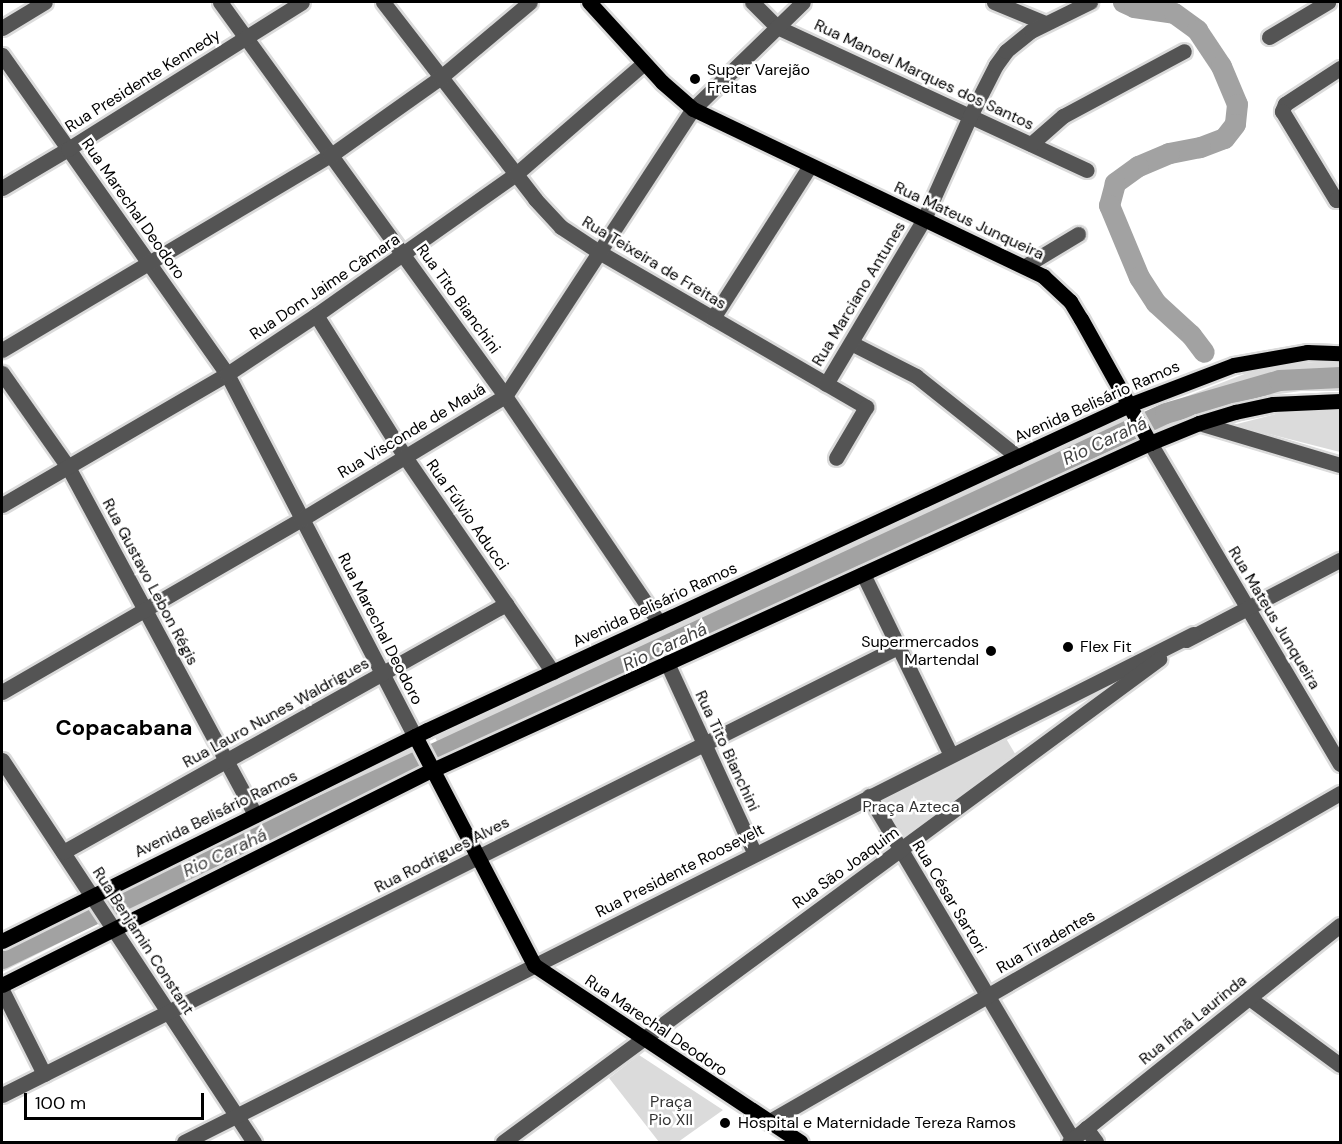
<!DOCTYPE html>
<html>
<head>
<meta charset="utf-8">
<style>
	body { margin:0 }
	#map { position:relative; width:1342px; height:1144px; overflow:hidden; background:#fff; font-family:"DM Sans",sans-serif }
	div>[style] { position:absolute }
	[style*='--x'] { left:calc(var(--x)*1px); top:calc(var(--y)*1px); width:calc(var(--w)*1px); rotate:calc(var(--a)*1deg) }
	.green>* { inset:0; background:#dbdbdb }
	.river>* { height:21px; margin:-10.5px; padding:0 10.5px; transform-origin:10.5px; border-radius:10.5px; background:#a2a2a2 }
	.roads { filter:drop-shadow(2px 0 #dbdbdb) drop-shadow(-2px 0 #dbdbdb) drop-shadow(0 2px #dbdbdb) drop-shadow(0 -2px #dbdbdb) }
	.minor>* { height:15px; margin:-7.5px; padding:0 7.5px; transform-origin:7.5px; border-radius:7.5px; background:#545454 }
	.major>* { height:15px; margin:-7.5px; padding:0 7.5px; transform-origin:7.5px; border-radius:7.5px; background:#000 }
	.dots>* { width:16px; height:16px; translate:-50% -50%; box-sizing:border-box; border:3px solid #fff; border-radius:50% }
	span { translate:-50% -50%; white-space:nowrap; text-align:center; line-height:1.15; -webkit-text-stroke:5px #fff; paint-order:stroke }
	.poi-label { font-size:16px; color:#000 }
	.left { translate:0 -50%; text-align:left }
	.right { translate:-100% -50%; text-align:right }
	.street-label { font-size:16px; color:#000 }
	.park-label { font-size:16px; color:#323232 }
	.water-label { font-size:18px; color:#434343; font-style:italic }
	.district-label { font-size:22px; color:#000; font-weight:700 }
	.frame { position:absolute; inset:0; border:3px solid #000; pointer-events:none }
	.scale { position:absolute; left:24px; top:1093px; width:180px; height:27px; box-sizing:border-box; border:3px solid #000; border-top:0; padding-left:8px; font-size:18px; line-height:21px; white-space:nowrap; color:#000; -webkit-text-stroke:4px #fff; paint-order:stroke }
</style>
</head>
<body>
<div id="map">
	<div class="green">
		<div style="clip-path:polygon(1340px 361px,1340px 391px,1301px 391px,1251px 398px,1203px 412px,1156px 431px,1146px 412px,1247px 373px,1298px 363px)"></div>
		<div style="clip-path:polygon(1291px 410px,1340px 410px,1340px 452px,1233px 425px)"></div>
		<div style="clip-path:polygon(1126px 416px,1138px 441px,444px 756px,434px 735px,661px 627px)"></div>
		<div style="clip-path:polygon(1001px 730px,1020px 762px,901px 850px,869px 796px)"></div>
		<div style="clip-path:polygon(417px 741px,428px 761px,120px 917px,115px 916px,104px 896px)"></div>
		<div style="clip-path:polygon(86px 906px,90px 906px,99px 922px,97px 924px,2px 972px,2px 950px)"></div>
		<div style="clip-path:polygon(639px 1055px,723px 1110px,678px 1142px,659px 1142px,609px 1078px)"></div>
	</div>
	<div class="river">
		<div style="--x:1123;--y:2;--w:12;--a:24"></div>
		<div style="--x:1134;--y:7;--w:40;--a:8.5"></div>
		<div style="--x:1174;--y:13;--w:29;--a:36"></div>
		<div style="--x:1197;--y:30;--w:43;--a:56.3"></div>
		<div style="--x:1221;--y:66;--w:41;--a:67.2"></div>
		<div style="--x:1237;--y:104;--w:20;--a:96"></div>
		<div style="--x:1235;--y:124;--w:18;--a:128"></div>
		<div style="--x:1224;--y:138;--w:26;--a:159"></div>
		<div style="--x:1200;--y:147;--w:32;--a:169"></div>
		<div style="--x:1169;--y:153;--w:34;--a:157"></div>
		<div style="--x:1138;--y:166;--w:29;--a:144"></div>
		<div style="--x:1115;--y:183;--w:23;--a:105"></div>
		<div style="--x:1109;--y:205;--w:78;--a:67.4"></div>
		<div style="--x:1139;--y:277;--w:31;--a:57"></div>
		<div style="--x:1156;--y:303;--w:47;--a:42.4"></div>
		<div style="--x:1191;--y:335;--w:21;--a:53"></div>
		<div style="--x:2;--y:958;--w:234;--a:-25.8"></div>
		<div style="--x:213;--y:856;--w:1050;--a:-24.95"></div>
		<div style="--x:1165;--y:413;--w:119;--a:-16.1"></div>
		<div style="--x:1279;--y:380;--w:61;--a:-2.8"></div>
	</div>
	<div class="roads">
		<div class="minor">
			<div style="--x:220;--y:2;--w:486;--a:54.1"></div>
			<div style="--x:505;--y:396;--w:274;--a:55.8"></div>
			<div style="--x:383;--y:2;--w:249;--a:52.3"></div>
			<div style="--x:535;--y:199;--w:38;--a:47"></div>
			<div style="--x:561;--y:227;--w:45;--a:33.3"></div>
			<div style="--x:599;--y:252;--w:309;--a:30.1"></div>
			<div style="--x:866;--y:407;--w:59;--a:120.5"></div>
			<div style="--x:752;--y:2;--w:35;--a:45"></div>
			<div style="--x:777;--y:27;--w:341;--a:24.8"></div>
			<div style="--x:994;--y:2;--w:55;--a:22.4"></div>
			<div style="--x:2;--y:28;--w:50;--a:-31.2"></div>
			<div style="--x:1269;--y:37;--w:69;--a:-30.7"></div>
			<div style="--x:2;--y:55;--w:390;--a:54.8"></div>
			<div style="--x:227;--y:374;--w:408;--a:62.6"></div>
			<div style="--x:1340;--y:68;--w:66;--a:146.8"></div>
			<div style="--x:1285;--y:104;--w:8;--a:113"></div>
			<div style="--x:1282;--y:111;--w:104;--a:58.8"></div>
			<div style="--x:1336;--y:200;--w:5;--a:-37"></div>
			<div style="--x:1031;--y:144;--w:43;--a:-41.2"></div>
			<div style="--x:1063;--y:116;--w:137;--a:-28.2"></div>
			<div style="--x:2;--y:188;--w:77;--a:-30.6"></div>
			<div style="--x:68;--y:149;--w:276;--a:-32.1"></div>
			<div style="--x:1025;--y:266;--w:62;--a:-31.1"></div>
			<div style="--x:316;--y:315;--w:168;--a:57.9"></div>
			<div style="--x:405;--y:457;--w:261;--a:55.5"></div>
			<div style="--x:713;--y:318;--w:180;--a:-57.5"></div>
			<div style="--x:851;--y:343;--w:73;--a:26.9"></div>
			<div style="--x:916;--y:376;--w:130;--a:38.5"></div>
			<div style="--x:2;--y:350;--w:382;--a:-30.7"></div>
			<div style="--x:331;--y:155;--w:135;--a:-35.3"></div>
			<div style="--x:441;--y:77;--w:116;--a:-40.1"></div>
			<div style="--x:2;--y:373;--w:115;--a:54.9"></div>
			<div style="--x:68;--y:467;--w:395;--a:61.7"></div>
			<div style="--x:826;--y:384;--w:192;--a:-59.3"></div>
			<div style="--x:924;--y:219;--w:113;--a:-65.9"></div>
			<div style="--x:970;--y:116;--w:57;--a:-63"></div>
			<div style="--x:996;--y:65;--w:17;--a:-54"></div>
			<div style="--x:1006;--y:51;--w:32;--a:-39"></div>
			<div style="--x:1031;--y:31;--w:66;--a:-26.2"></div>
			<div style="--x:1199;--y:423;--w:147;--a:16.6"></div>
			<div style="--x:1150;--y:443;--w:373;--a:59.4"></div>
			<div style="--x:2;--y:505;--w:260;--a:-30.2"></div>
			<div style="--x:227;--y:374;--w:107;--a:-33.5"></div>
			<div style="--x:316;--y:315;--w:245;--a:-35.2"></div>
			<div style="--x:516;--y:174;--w:169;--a:-40.9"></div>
			<div style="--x:863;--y:574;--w:201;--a:64.1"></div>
			<div style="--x:1186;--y:640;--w:174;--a:-27.5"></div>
			<div style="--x:667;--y:663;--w:210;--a:65.3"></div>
			<div style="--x:2;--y:692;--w:346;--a:-30"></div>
			<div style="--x:302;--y:519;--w:237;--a:-31.2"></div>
			<div style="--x:505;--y:396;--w:343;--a:-56.8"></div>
			<div style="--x:693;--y:109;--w:153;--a:-44.2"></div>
			<div style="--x:2;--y:760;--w:458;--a:56.6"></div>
			<div style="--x:869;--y:796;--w:399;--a:59.3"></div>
			<div style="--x:63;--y:852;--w:508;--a:-29.24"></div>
			<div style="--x:2;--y:990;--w:94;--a:63.4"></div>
			<div style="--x:1249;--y:998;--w:113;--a:36.4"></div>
			<div style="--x:2;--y:1095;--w:1002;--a:-26.57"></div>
			<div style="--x:768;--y:1122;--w:660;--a:-29.91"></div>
			<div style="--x:1086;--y:1128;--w:17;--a:54"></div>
			<div style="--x:184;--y:1142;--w:1130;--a:-26.72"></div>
			<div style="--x:503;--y:1142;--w:815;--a:-36.36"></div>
			<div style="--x:1069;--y:1142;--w:347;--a:-38.7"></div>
		</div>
		<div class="major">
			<div style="--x:589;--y:2;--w:108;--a:47.6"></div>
			<div style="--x:662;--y:82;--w:41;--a:41.1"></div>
			<div style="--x:693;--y:109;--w:388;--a:25.5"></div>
			<div style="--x:1043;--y:276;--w:37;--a:43"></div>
			<div style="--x:1070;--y:301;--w:21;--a:59"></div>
			<div style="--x:1081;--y:319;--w:142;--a:60.9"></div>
			<div style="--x:415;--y:736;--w:258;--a:62.5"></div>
			<div style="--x:534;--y:965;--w:320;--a:33.6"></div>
			<div style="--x:2;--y:941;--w:474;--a:-26.4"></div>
			<div style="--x:427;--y:730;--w:774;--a:-24.84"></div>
			<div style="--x:1129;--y:405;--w:112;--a:-20.9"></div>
			<div style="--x:1234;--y:365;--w:74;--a:-10.1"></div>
			<div style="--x:1307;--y:352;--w:33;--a:2"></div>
			<div style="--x:2;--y:985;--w:476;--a:-26.6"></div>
			<div style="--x:428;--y:772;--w:793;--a:-24.5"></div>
			<div style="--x:1150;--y:443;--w:53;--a:-22.2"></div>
			<div style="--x:1199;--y:423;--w:38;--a:-17"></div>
			<div style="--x:1235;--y:412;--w:39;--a:-12"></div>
			<div style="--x:1273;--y:404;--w:67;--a:-2.6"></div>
		</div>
	</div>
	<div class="dots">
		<div style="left:695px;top:79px;background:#000"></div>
		<div style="left:1068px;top:647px;background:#000"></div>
		<div style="left:991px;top:651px;background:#000"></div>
		<div style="left:725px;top:1123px;background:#000"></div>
	</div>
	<div class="poi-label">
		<span class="left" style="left:707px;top:79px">Super Varejão<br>Freitas</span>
		<span class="right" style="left:979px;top:651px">Supermercados<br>Martendal</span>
		<span class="left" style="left:1080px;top:647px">Flex Fit</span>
		<span class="left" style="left:738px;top:1123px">Hospital e Maternidade Tereza Ramos</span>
	</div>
	<div class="street-label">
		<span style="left:924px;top:75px;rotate:25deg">Rua Manoel Marques dos Santos</span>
		<span style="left:143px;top:81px;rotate:-32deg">Rua Presidente Kennedy</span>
		<span style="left:133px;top:209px;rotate:55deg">Rua Marechal Deodoro</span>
		<span style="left:969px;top:221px;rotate:25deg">Rua Mateus Junqueira</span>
		<span style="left:654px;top:263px;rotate:31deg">Rua Teixeira de Freitas</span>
		<span style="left:325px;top:287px;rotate:-34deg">Rua Dom Jaime Câmara</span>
		<span style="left:859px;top:294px;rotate:-59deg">Rua Marciano Antunes</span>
		<span style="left:458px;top:299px;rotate:54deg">Rua Tito Bianchini</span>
		<span style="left:1097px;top:402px;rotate:-24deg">Avenida Belisário Ramos</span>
		<span style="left:412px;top:431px;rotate:-31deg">Rua Visconde de Mauá</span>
		<span style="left:467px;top:515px;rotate:55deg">Rua Fúlvio Aducci</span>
		<span style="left:150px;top:582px;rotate:62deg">Rua Gustavo Lebon Régis</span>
		<span style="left:655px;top:605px;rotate:-25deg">Avenida Belisário Ramos</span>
		<span style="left:1274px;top:618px;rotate:59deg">Rua Mateus Junqueira</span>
		<span style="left:380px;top:629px;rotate:63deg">Rua Marechal Deodoro</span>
		<span style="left:276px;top:713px;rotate:-29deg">Rua Lauro Nunes Waldrigues</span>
		<span style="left:727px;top:751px;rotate:65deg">Rua Tito Bianchini</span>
		<span style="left:216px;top:814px;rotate:-26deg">Avenida Belisário Ramos</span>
		<span style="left:442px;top:855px;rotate:-27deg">Rua Rodrigues Alves</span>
		<span style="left:846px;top:868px;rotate:-36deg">Rua São Joaquim</span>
		<span style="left:680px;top:871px;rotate:-27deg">Rua Presidente Roosevelt</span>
		<span style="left:949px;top:897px;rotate:59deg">Rua César Sartori</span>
		<span style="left:143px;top:941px;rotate:57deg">Rua Benjamin Constant</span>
		<span style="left:1046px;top:942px;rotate:-30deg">Rua Tiradentes</span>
		<span style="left:1193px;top:1020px;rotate:-39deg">Rua Irmã Laurinda</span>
		<span style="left:656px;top:1026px;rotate:34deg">Rua Marechal Deodoro</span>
	</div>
	<div class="park-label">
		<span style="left:911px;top:807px">Praça Azteca</span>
		<span style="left:671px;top:1111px">Praça<br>Pio XII</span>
	</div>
	<div class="water-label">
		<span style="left:1105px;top:441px;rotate:-25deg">Rio Carahá</span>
		<span style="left:665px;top:647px;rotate:-25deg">Rio Carahá</span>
		<span style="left:225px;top:853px;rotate:-25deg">Rio Carahá</span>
	</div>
	<div class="district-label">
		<span style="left:124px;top:728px">Copacabana</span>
	</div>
	<div class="frame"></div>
	<div class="scale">100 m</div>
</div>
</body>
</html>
